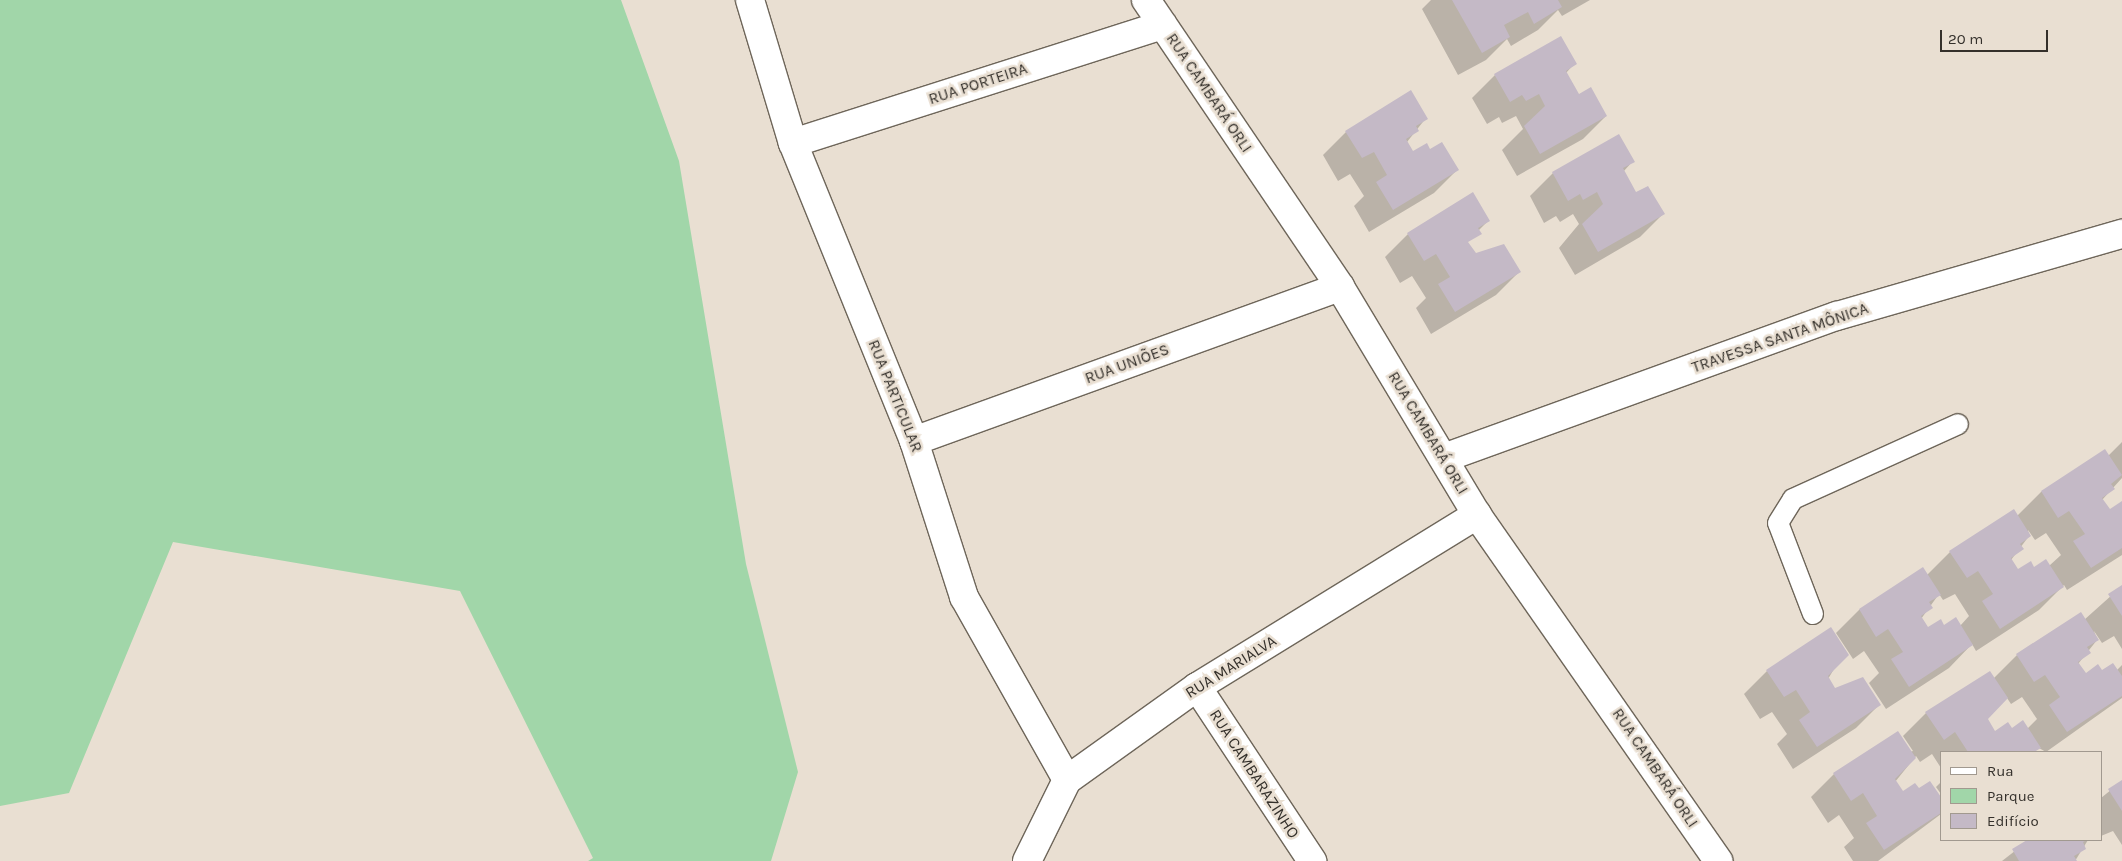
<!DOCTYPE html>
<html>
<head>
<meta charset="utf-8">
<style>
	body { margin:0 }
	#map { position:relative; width:2122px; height:861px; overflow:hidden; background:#e9dfd2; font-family:Karla,sans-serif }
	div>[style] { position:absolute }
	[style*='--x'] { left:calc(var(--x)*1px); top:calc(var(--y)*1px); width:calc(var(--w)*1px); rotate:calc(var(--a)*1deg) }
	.green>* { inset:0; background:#a1d6a9 }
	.shadow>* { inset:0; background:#0003 }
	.building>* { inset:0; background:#c4b9c6 }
	.roads { filter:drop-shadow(1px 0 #6e665a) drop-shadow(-1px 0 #6e665a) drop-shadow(0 1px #6e665a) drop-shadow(0 -1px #6e665a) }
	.lane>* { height:20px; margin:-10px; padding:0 10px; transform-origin:10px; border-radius:10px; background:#fff }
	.street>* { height:28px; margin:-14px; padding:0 14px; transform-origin:14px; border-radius:14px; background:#fff }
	span { translate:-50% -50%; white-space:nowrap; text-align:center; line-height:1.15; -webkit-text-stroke:5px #e9dfd2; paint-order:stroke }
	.street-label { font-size:16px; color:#34302b }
	.legend { position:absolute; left:1940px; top:751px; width:162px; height:90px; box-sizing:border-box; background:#e9dfd2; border:1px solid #a1998f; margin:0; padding:6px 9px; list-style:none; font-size:15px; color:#34302b }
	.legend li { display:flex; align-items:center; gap:10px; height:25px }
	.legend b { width:25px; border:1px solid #a1998f }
	.scale { position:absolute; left:1940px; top:30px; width:108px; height:22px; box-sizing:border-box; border:2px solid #34302b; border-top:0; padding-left:6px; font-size:15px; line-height:18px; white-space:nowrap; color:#34302b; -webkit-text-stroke:4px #e9dfd2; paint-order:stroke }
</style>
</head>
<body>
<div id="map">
	<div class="green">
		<div style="clip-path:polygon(0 0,621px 0,679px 161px,746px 564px,798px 772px,771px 861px,588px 861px,593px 858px,460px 591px,173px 542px,69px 793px,0 806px)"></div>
	</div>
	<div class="shadow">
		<div style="clip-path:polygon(1431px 0,1590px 0,1562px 16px,1558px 10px,1538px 30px,1511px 46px,1507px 39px,1486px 60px,1458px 75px,1422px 9px)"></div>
		<div style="clip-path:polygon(1575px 63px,1566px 73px,1578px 96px,1606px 116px,1583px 139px,1517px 176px,1502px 150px,1523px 129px,1516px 116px,1502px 123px,1499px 117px,1487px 124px,1472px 98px,1495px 75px)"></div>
		<div style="clip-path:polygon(1426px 118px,1407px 142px,1413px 153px,1429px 151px,1457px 170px,1434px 193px,1369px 232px,1354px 206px,1364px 196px,1350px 174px,1338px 181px,1323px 155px,1346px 132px)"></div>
		<div style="clip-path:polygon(1633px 161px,1623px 172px,1636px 194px,1663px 214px,1640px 237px,1575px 275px,1559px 248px,1579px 224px,1573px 214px,1560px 222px,1556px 216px,1544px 223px,1530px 196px,1553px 173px)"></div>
		<div style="clip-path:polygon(1488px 221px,1467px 242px,1475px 255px,1519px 272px,1496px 295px,1431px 334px,1416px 308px,1426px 298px,1412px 276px,1400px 283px,1385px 257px,1408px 234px)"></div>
		<div style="clip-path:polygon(evenodd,2122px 442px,2122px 478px,2102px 500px,2109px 510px,2122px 506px,2122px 555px,2067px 590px,2064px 585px,2039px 610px,1976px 651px,1972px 644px,1949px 668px,1886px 709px,1869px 683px,1879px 673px,1864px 651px,1853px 659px,1836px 633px,1859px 610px,1922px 569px,1927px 575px,1950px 552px,2013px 511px,2017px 516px,2041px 492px,2104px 451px,2108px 456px,2122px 442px,2028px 530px,2035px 540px,2046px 533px,2061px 555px,2049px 566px,2018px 571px,2011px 560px,2029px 536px,2028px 530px,2122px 442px,1939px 594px,1943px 600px,1955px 594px,1969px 616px,1960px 626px,1927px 629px,1921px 619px,1939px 594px)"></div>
		<div style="clip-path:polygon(evenodd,2122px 586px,2122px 649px,2114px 636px,2102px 643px,2094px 631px,2097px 640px,2078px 664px,2085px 674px,2117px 670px,2122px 665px,2122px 698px,2046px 752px,2039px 748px,2034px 752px,1941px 752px,1941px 768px,1932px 754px,1920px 762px,1916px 756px,1895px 782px,1902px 793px,1919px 790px,1941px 799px,1941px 814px,1878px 861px,1853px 861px,1844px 847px,1854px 838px,1839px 815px,1828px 823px,1811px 797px,1834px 774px,1913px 751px,1903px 736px,1926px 713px,1994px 678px,2017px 655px,2084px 620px,2122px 586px,2022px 697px,2037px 719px,2027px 729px,1994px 732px,1986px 719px,2007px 698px,2011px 704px,2022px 697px)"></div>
		<div style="clip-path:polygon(1837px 664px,1828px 679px,1835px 689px,1879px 705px,1856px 728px,1793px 769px,1777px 744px,1787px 734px,1772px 712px,1760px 719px,1744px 694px,1767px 671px)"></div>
		<div style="clip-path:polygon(2122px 781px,2122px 845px,2113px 831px,2101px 836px,2101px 798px)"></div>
		<div style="clip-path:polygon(1941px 782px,1941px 794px,1936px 787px)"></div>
		<div style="clip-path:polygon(2029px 840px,2088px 840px,2075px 861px,2002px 861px)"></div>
	</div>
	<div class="building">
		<div style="clip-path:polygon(1452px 0,1558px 0,1562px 7px,1534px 24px,1528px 12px,1504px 25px,1510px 37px,1482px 53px)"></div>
		<div style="clip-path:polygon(1561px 36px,1577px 64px,1566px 71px,1579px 94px,1591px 87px,1607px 116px,1540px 154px,1524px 126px,1545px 106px,1539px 94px,1526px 101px,1522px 95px,1510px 102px,1494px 74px)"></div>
		<div style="clip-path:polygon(1411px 90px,1428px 119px,1416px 126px,1419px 131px,1406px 139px,1413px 151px,1427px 143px,1430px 149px,1442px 142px,1459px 170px,1393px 210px,1376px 182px,1387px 175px,1374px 152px,1362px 158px,1345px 131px)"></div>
		<div style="clip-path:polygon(1619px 134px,1635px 162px,1623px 168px,1636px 192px,1648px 186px,1665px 214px,1598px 252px,1582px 224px,1603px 204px,1597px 192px,1583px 200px,1580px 194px,1568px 201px,1552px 172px)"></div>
		<div style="clip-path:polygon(1473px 192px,1490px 221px,1478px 228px,1482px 234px,1468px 242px,1476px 253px,1504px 244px,1521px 272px,1455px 312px,1438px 284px,1450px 277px,1436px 254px,1424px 261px,1407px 233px)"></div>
		<div style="clip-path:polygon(2105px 449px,2122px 475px,2111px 484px,2115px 489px,2102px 498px,2110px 509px,2122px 501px,2122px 548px,2091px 568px,2073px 541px,2085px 534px,2069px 511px,2058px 518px,2041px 491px)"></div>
		<div style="clip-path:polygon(2014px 509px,2031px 536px,2020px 544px,2024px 549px,2011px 558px,2018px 569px,2031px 561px,2034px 567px,2046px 559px,2064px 587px,2000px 629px,1982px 601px,1993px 594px,1978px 571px,1967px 578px,1949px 551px)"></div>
		<div style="clip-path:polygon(1923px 567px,1941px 595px,1929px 602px,1933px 608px,1921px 616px,1928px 627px,1941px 619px,1944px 625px,1956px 617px,1973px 645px,1909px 687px,1891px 659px,1903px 652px,1888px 629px,1876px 637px,1859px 609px)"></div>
		<div style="clip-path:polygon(2122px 585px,2122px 616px,2108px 594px)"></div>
		<div style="clip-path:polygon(2081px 612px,2099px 640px,2087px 647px,2091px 653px,2078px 662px,2086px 673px,2098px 664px,2102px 670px,2113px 663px,2122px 676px,2122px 696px,2067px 732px,2049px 705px,2060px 697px,2045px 675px,2034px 682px,2016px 654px)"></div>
		<div style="clip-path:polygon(1831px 627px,1849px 655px,1828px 676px,1835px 688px,1863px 677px,1881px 705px,1817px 747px,1799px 720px,1810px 712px,1796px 690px,1784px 697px,1766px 670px)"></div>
		<div style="clip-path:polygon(1990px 671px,2008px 698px,1988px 719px,1995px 731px,2008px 722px,2012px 728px,2023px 720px,2041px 748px,2034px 752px,1968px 752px,1955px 732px,1944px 740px,1925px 712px)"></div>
		<div style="clip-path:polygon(1898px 731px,1916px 758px,1895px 779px,1903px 791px,1915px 783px,1919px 788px,1930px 781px,1941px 797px,1941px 813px,1884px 850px,1866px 823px,1877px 816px,1863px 793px,1851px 801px,1833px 773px)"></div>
		<div style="clip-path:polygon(2122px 780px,2122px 811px,2108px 789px)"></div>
		<div style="clip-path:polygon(2027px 840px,2087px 840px,2083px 842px,2086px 849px,2074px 856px,2077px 861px,2019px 861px,2012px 849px)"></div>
	</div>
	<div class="roads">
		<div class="lane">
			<div style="--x:1813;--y:614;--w:97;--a:-111"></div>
			<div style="--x:1778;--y:523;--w:28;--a:-58"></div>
			<div style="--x:1793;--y:499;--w:181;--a:-24.4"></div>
		</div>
		<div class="street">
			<div style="--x:750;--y:0;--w:149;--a:73.3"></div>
			<div style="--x:793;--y:143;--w:322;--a:67.9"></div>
			<div style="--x:914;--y:441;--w:164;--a:72.2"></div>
			<div style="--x:964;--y:597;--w:210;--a:60.6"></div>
			<div style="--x:1146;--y:0;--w:346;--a:55.9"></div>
			<div style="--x:1340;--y:287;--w:266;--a:59"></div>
			<div style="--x:1477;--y:515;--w:422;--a:55.1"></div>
			<div style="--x:793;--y:143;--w:388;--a:-17.7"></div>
			<div style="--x:914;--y:441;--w:453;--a:-19.9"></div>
			<div style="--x:1444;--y:458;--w:418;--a:-19.9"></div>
			<div style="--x:1837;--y:316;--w:297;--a:-16.1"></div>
			<div style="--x:1197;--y:687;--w:209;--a:56.5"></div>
			<div style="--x:1027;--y:861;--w:90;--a:-63.7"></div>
			<div style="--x:1067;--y:780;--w:160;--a:-35.6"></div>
			<div style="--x:1197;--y:687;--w:329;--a:-31.6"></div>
		</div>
	</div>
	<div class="street-label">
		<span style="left:978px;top:84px;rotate:-18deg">RUA PORTEIRA</span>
		<span style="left:1209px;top:93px;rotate:56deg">RUA CAMBARÁ ORLI</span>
		<span style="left:1780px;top:338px;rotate:-19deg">TRAVESSA SANTA MÔNICA</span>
		<span style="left:1127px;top:364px;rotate:-20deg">RUA UNIÕES</span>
		<span style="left:895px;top:396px;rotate:68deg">RUA PARTICULAR</span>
		<span style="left:1428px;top:433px;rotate:59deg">RUA CAMBARÁ ORLI</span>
		<span style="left:1231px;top:667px;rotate:-32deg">RUA MARIALVA</span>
		<span style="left:1655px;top:768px;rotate:56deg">RUA CAMBARÁ ORLI</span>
		<span style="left:1254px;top:774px;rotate:57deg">RUA CAMBARAZINHO</span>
	</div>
	<ul class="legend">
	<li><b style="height:6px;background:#fff"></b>Rua</li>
	<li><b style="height:14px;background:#a1d6a9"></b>Parque</li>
	<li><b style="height:14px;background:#c4b9c6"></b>Edifício</li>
	</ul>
	<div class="scale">20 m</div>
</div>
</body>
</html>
